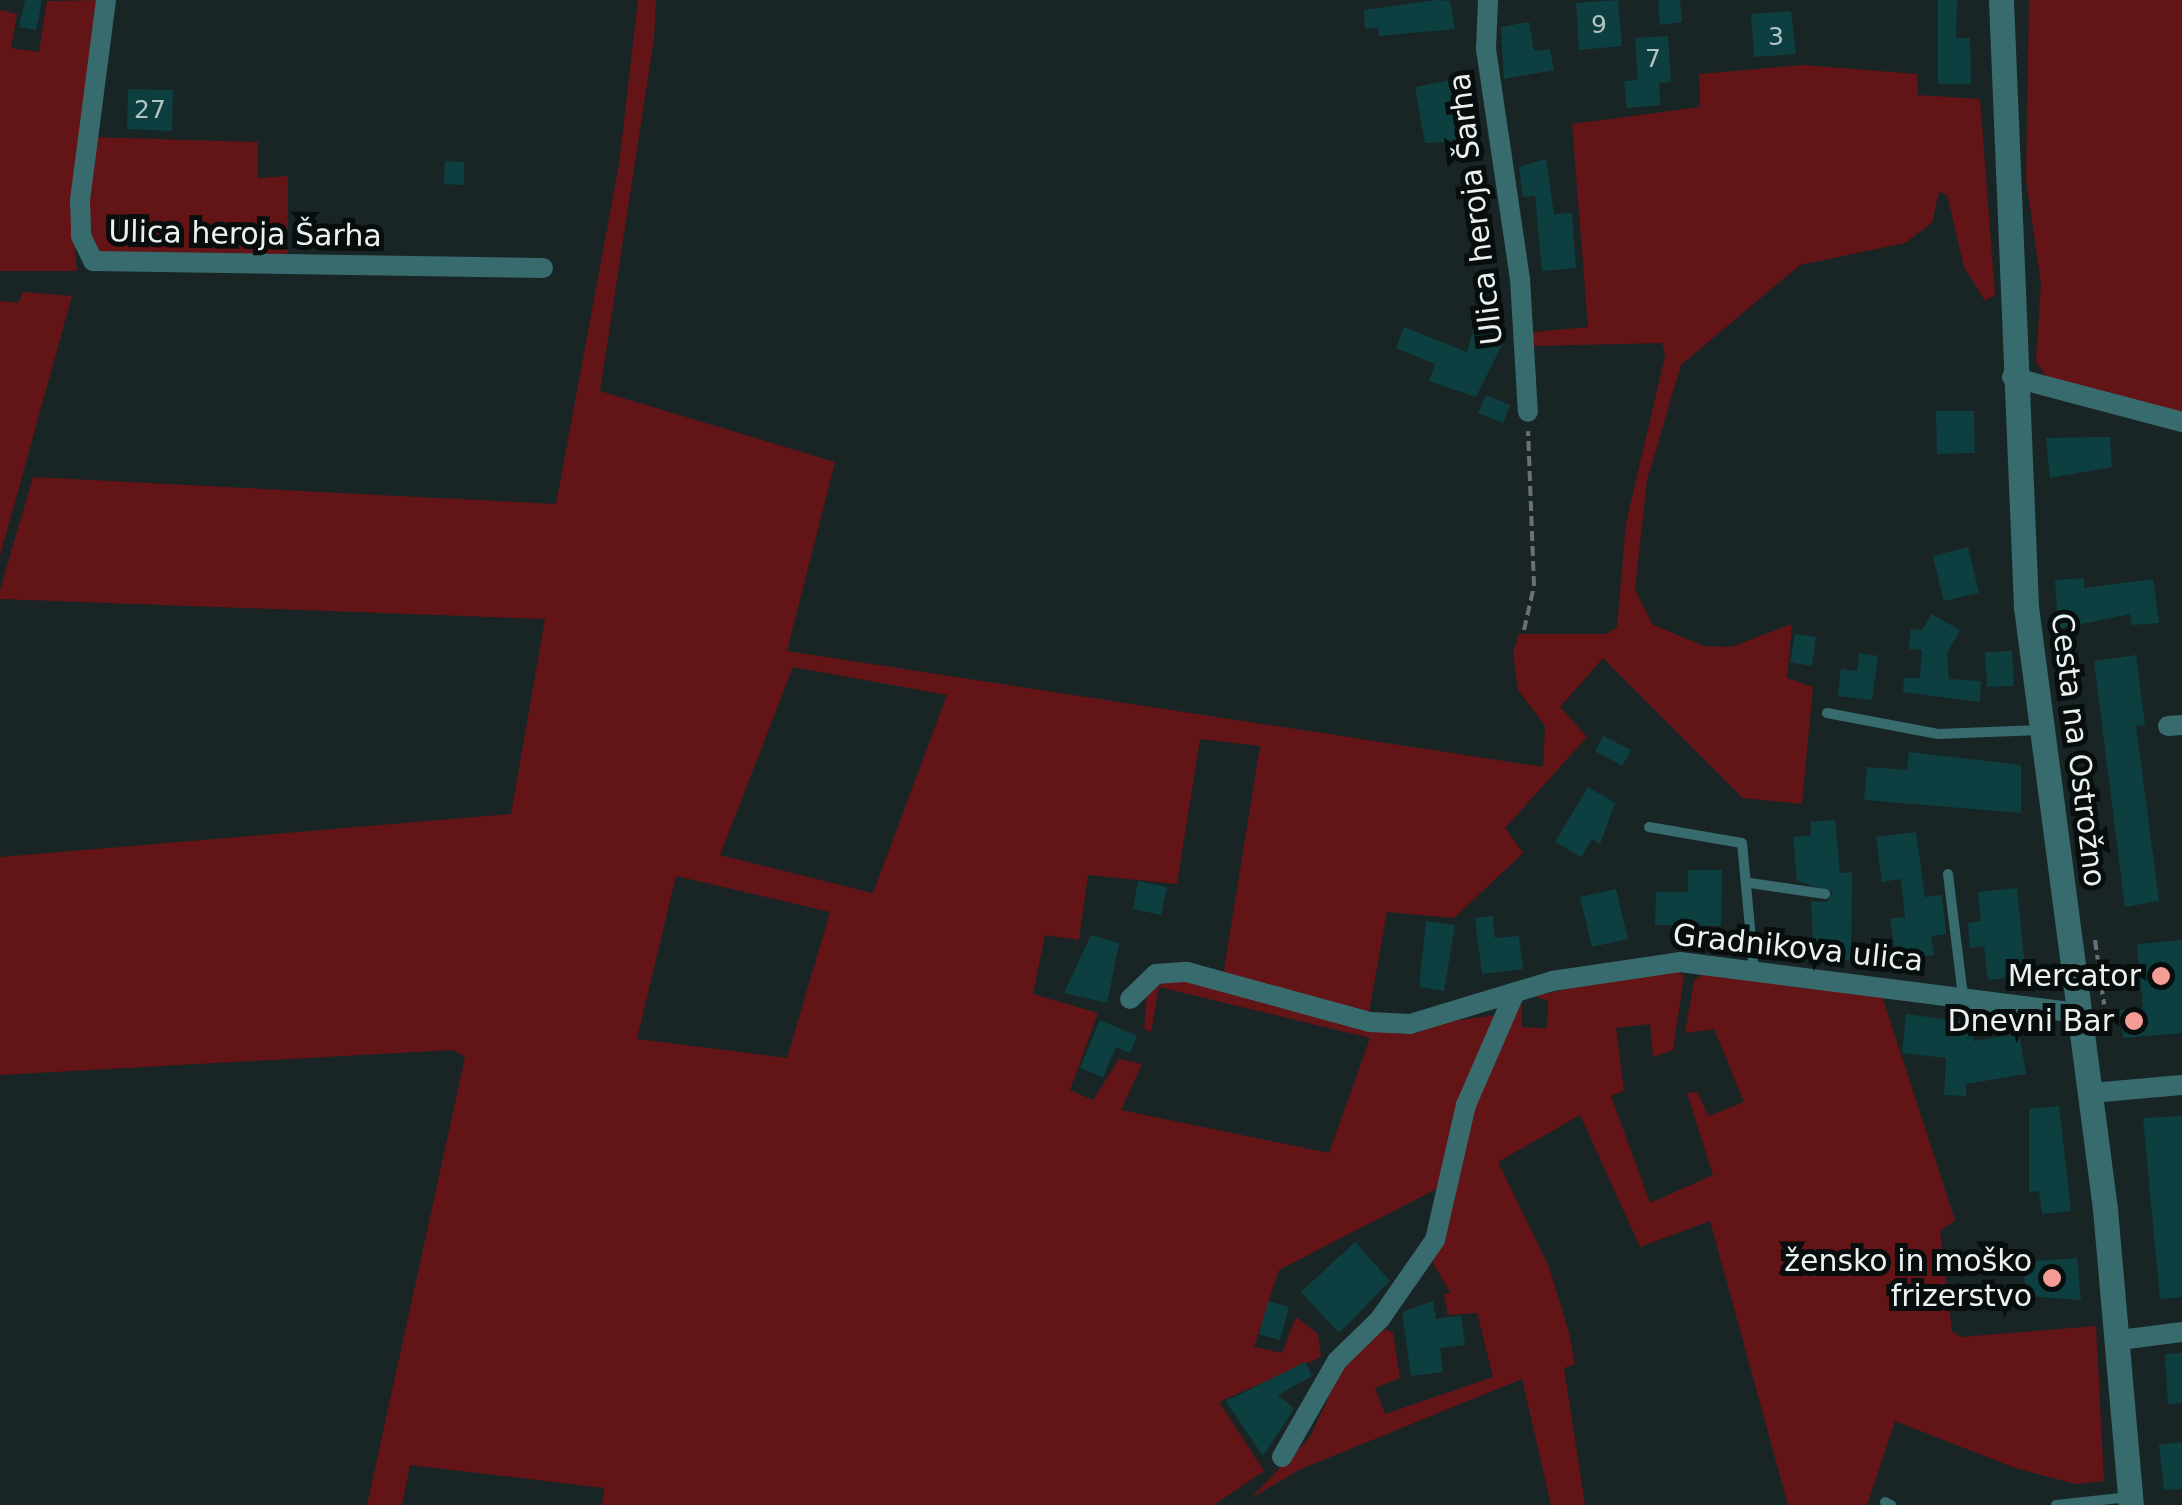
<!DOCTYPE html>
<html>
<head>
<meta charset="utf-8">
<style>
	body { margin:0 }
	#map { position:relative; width:2182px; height:1505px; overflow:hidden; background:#192425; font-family:"DejaVu Sans",sans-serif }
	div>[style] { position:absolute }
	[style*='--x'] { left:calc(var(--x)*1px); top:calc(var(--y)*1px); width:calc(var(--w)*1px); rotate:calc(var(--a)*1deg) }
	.green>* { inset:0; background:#621417 }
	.building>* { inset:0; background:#0e3f40 }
	.path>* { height:4px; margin-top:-2px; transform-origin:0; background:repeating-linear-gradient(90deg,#697373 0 10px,transparent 0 15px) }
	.service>* { height:10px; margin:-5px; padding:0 5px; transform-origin:5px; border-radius:5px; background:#376b6d }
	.minor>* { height:20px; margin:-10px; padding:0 10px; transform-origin:10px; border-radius:10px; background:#376b6d }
	.tertiary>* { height:25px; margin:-12.5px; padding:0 12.5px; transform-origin:12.5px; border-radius:12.5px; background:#376b6d }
	.dots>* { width:28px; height:28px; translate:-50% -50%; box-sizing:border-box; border:5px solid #080d0d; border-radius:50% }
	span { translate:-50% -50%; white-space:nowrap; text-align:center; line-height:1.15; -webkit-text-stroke:10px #080d0d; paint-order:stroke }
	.number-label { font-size:25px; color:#b3c4c5 }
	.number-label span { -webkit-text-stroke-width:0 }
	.street-label { font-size:30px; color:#eaf1f1 }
	.poi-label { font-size:30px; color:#eaf1f1 }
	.right { translate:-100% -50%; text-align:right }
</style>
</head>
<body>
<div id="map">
	<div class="green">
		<div style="clip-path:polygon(100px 0,73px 233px,77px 271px,0 271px,0 10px,17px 14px,11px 48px,39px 52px,47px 1px)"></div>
		<div style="clip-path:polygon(evenodd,638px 0,656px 0,654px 38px,600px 391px,835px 462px,787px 651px,1543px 767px,1545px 726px,1518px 690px,1513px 653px,1519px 634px,1607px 634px,1617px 627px,1626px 523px,1665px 356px,1662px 343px,1533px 346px,1533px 332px,1588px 327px,1572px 124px,1700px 107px,1699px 74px,1803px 65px,1917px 74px,1918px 95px,1980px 99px,1995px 295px,1985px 301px,1964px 267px,1947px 195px,1939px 192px,1932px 223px,1905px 243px,1800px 265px,1681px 365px,1647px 480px,1635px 590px,1653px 625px,1704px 646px,1731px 647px,1792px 624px,1787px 678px,1813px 687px,1802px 804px,1743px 798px,1603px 658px,1560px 707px,1587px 737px,1505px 828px,1523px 853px,1454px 918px,1387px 912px,1368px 1017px,1223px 976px,1260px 746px,1200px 739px,1177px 884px,1088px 875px,1079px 940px,1045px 935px,1033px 994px,1098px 1013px,1070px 1090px,1093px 1100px,1119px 1059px,1142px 1064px,1121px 1110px,1329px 1153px,1370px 1038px,1159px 987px,1151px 1032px,1144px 1029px,1147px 992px,1176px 976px,1380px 1031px,1496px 1015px,1448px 1183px,1279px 1270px,1254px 1347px,1282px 1353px,1296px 1317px,1318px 1334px,1321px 1357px,1219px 1402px,1264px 1471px,1214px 1505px,602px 1505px,604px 1488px,410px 1465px,402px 1505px,367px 1505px,465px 1057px,453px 1050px,0 1075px,0 857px,511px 814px,545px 619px,0 599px,0 590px,33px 477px,556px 504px,619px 164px,638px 0,793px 667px,947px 695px,873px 893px,720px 855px,793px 667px,638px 0,676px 876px,830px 912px,787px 1058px,637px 1039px,676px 876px)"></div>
		<div style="clip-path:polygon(2029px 0,2182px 0,2182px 416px,2046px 377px,2036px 361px,2041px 284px,2026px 179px)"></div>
		<div style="clip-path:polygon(89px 137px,258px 142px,258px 178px,288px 176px,288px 264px,104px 258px,90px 246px)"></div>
		<div style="clip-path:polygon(23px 292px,72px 296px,0 556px,0 301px,18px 303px)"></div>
		<div style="clip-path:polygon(1673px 967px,1684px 976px,1673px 1050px,1653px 1057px,1650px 1024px,1616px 1028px,1624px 1091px,1611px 1096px,1650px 1203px,1713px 1175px,1687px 1093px,1697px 1092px,1709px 1116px,1744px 1102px,1714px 1029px,1685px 1033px,1694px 981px,1705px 972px,1881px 993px,1955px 1220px,1940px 1231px,1952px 1331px,1960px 1337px,2096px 1326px,2104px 1481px,2075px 1484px,2015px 1468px,1895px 1421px,1867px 1505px,1788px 1505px,1710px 1221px,1640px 1247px,1580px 1115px,1498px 1162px,1549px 1267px,1569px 1333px,1575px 1364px,1564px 1368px,1585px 1505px,1551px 1505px,1522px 1379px,1301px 1469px,1251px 1498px,1310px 1437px,1346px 1360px,1385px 1329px,1393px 1333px,1400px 1378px,1375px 1388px,1385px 1414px,1493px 1377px,1477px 1313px,1448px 1315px,1444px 1295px,1450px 1292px,1433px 1263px,1466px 1122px,1522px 1001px,1522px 1027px,1547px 1028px,1548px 1001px,1534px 996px)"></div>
	</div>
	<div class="building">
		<div style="clip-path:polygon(25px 0,42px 0,36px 30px,19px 27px)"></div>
		<div style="clip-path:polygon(1436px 0,1450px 1px,1455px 29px,1379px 36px,1378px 28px,1365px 29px,1364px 10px)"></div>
		<div style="clip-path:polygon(1618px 0,1622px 46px,1579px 50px,1576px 3px)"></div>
		<div style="clip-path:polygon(1658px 0,1680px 0,1682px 22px,1660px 25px)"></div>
		<div style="clip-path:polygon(1938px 0,1957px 0,1956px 38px,1970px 38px,1971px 84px,1938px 84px)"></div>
		<div style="clip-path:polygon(1791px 11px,1796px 54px,1754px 57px,1751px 14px)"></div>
		<div style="clip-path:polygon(1529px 22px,1534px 51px,1550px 49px,1554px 70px,1504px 79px,1501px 27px)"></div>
		<div style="clip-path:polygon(1668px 36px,1671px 82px,1659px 83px,1660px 105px,1627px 108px,1624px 81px,1638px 80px,1635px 38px)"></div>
		<div style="clip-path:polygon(1457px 79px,1473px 141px,1425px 143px,1415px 87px)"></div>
		<div style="clip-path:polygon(128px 89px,173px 90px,172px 131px,127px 129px)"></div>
		<div style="clip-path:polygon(1546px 159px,1554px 214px,1572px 213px,1576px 268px,1542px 271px,1535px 196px,1523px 197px,1519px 167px)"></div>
		<div style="clip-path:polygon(445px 161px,464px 162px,464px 185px,444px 184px)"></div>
		<div style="clip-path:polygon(1404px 327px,1467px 352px,1474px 327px,1506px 337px,1476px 397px,1429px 381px,1435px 364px,1396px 348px)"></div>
		<div style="clip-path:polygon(1486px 395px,1510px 405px,1503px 423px,1478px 413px)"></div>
		<div style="clip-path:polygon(1936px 411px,1974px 411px,1975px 453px,1937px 454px)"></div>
		<div style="clip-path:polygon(2110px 437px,2112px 467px,2050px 478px,2046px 438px)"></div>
		<div style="clip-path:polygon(1968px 547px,1979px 593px,1944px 601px,1933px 556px)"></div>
		<div style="clip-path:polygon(2084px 578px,2084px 588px,2153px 579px,2159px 623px,2132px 625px,2130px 614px,2058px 629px,2055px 580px)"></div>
		<div style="clip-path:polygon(1931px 614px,1960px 630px,1947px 654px,1949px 679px,1981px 681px,1980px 702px,1903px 692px,1904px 678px,1920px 678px,1922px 650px,1909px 649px,1911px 629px,1922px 630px)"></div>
		<div style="clip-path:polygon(1795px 634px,1816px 637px,1812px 666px,1790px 662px)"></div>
		<div style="clip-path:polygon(2012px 651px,2014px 686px,1987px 687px,1985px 652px)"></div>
		<div style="clip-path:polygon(1859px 653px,1878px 656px,1872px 700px,1838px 696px,1841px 669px,1857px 671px)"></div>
		<div style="clip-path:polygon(2136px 655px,2145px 725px,2136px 726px,2159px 901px,2125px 907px,2094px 661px)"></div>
		<div style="clip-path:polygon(1603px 736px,1631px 750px,1622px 766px,1595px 751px)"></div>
		<div style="clip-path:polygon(1909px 752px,2021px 765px,2021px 813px,1864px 800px,1867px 767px,1907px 770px)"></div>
		<div style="clip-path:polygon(1588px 787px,1615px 803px,1600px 844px,1592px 839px,1581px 857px,1555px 842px)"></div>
		<div style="clip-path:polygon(1835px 820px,1840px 873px,1852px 872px,1851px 960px,1814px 962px,1811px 901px,1827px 902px,1833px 892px,1797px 881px,1793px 837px,1811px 835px,1810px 822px)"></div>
		<div style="clip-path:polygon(1916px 832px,1925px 897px,1942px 895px,1946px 934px,1931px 936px,1934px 955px,1896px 960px,1890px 919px,1905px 917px,1901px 879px,1882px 882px,1876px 837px)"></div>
		<div style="clip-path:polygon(1688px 870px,1722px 870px,1721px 926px,1655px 925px,1656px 892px,1688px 892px)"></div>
		<div style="clip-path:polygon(1138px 881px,1167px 887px,1161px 915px,1133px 909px)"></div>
		<div style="clip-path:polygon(2017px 888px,2026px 976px,1988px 980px,1984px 946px,1970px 948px,1968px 923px,1981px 921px,1978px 892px)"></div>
		<div style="clip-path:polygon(1616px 889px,1628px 939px,1592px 947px,1580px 897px)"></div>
		<div style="clip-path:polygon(1493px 916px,1495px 938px,1519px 936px,1523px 969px,1482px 974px,1475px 918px)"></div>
		<div style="clip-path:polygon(1426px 921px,1455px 925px,1444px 991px,1419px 987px)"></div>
		<div style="clip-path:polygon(1091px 935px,1119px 943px,1107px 1003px,1064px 993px)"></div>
		<div style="clip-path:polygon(2182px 940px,2182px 1033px,2123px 1038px,2120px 1010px,2143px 1008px,2137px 944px)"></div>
		<div style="clip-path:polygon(1906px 1014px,1974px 1023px,1973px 1041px,2019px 1033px,2026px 1074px,1966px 1084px,1966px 1096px,1944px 1095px,1946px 1058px,1902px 1053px)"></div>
		<div style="clip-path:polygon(1100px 1020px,1137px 1036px,1130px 1053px,1116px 1047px,1103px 1077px,1080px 1068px)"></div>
		<div style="clip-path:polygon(2059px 1106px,2071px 1211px,2042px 1214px,2039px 1191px,2029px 1192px,2029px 1109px)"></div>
		<div style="clip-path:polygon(2182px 1116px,2182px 1297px,2160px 1299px,2143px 1118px)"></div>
		<div style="clip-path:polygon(1355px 1242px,1390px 1281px,1339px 1333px,1301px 1292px)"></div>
		<div style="clip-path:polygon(2077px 1258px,2081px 1300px,2026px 1296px,2023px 1262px)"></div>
		<div style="clip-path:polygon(1268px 1301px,1289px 1307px,1280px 1340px,1259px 1334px)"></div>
		<div style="clip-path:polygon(1433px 1301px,1436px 1319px,1461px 1315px,1465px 1345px,1440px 1348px,1443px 1372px,1411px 1376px,1402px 1312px)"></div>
		<div style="clip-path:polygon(2182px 1353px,2182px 1403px,2168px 1404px,2165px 1354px)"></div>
		<div style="clip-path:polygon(1305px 1362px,1312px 1376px,1278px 1395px,1294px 1409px,1263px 1456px,1226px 1401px)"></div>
		<div style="clip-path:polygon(2182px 1442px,2182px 1489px,2164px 1490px,2159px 1445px)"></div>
	</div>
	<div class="path">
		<div style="--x:1524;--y:630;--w:45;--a:-77.2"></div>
		<div style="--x:1534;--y:586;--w:155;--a:-92.2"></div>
		<div style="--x:2095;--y:940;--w:65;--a:82"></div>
	</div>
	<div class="service">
		<div style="--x:1827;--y:713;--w:113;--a:10.7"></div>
		<div style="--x:1938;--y:734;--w:104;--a:-2.2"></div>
		<div style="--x:1649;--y:827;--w:94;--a:9.8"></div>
		<div style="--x:1742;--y:843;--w:128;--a:84.6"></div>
		<div style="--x:1948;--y:874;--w:124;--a:83"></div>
		<div style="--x:1750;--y:883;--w:76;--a:8.3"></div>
		<div style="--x:1885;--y:1502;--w:7;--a:27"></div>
		<div style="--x:2056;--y:1505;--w:74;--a:-6.2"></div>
	</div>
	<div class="minor">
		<div style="--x:106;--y:0;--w:202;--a:97.4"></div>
		<div style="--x:80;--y:200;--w:36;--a:88"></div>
		<div style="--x:81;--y:236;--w:28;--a:64"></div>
		<div style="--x:93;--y:261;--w:450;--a:0.9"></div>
		<div style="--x:1488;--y:0;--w:49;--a:92.3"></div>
		<div style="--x:1486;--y:49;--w:232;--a:81.6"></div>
		<div style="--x:1520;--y:279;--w:133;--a:86.6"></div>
		<div style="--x:2012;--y:377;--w:176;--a:14.8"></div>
		<div style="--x:2168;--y:726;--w:14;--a:-4"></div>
		<div style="--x:1130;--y:999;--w:36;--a:-44"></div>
		<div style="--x:1156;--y:974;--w:31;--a:-4"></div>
		<div style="--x:1187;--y:972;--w:190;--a:15.3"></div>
		<div style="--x:1370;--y:1022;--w:40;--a:2.9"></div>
		<div style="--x:1410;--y:1024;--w:148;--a:-16.8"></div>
		<div style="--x:1552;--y:981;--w:129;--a:-8.4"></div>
		<div style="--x:1680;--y:962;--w:403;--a:7.3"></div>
		<div style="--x:2091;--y:1093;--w:91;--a:-5"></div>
		<div style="--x:2120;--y:1340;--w:63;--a:-7.4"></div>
		<div style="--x:1282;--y:1457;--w:111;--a:-60.2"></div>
		<div style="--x:1337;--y:1361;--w:60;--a:-44.3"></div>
		<div style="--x:1380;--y:1319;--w:96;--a:-55.2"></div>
		<div style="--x:1435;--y:1240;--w:139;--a:-77.1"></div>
		<div style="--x:1466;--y:1105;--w:118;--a:-66.5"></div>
	</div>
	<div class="tertiary">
		<div style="--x:2001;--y:0;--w:608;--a:87.64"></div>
		<div style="--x:2026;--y:607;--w:607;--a:82.52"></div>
		<div style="--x:2105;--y:1209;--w:297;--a:85"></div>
	</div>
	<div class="dots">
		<div style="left:2161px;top:976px;background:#f59c96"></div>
		<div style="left:2134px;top:1021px;background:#f59c96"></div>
		<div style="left:2052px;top:1278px;background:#f59c96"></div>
	</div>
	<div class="number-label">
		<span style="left:1599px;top:25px">9</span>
		<span style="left:1776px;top:37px">3</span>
		<span style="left:1653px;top:59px">7</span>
		<span style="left:150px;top:110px">27</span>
	</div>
	<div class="street-label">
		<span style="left:1476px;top:209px;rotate:-97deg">Ulica heroja Šarha</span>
		<span style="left:245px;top:234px;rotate:1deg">Ulica heroja Šarha</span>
		<span style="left:2078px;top:750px;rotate:83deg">Cesta na Ostrožno</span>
		<span style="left:1798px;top:948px;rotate:6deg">Gradnikova ulica</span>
	</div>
	<div class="poi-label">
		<span class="right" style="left:2141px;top:976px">Mercator</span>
		<span class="right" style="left:2114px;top:1021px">Dnevni Bar</span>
		<span class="right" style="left:2032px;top:1278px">žensko in moško<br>frizerstvo</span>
	</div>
</div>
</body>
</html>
